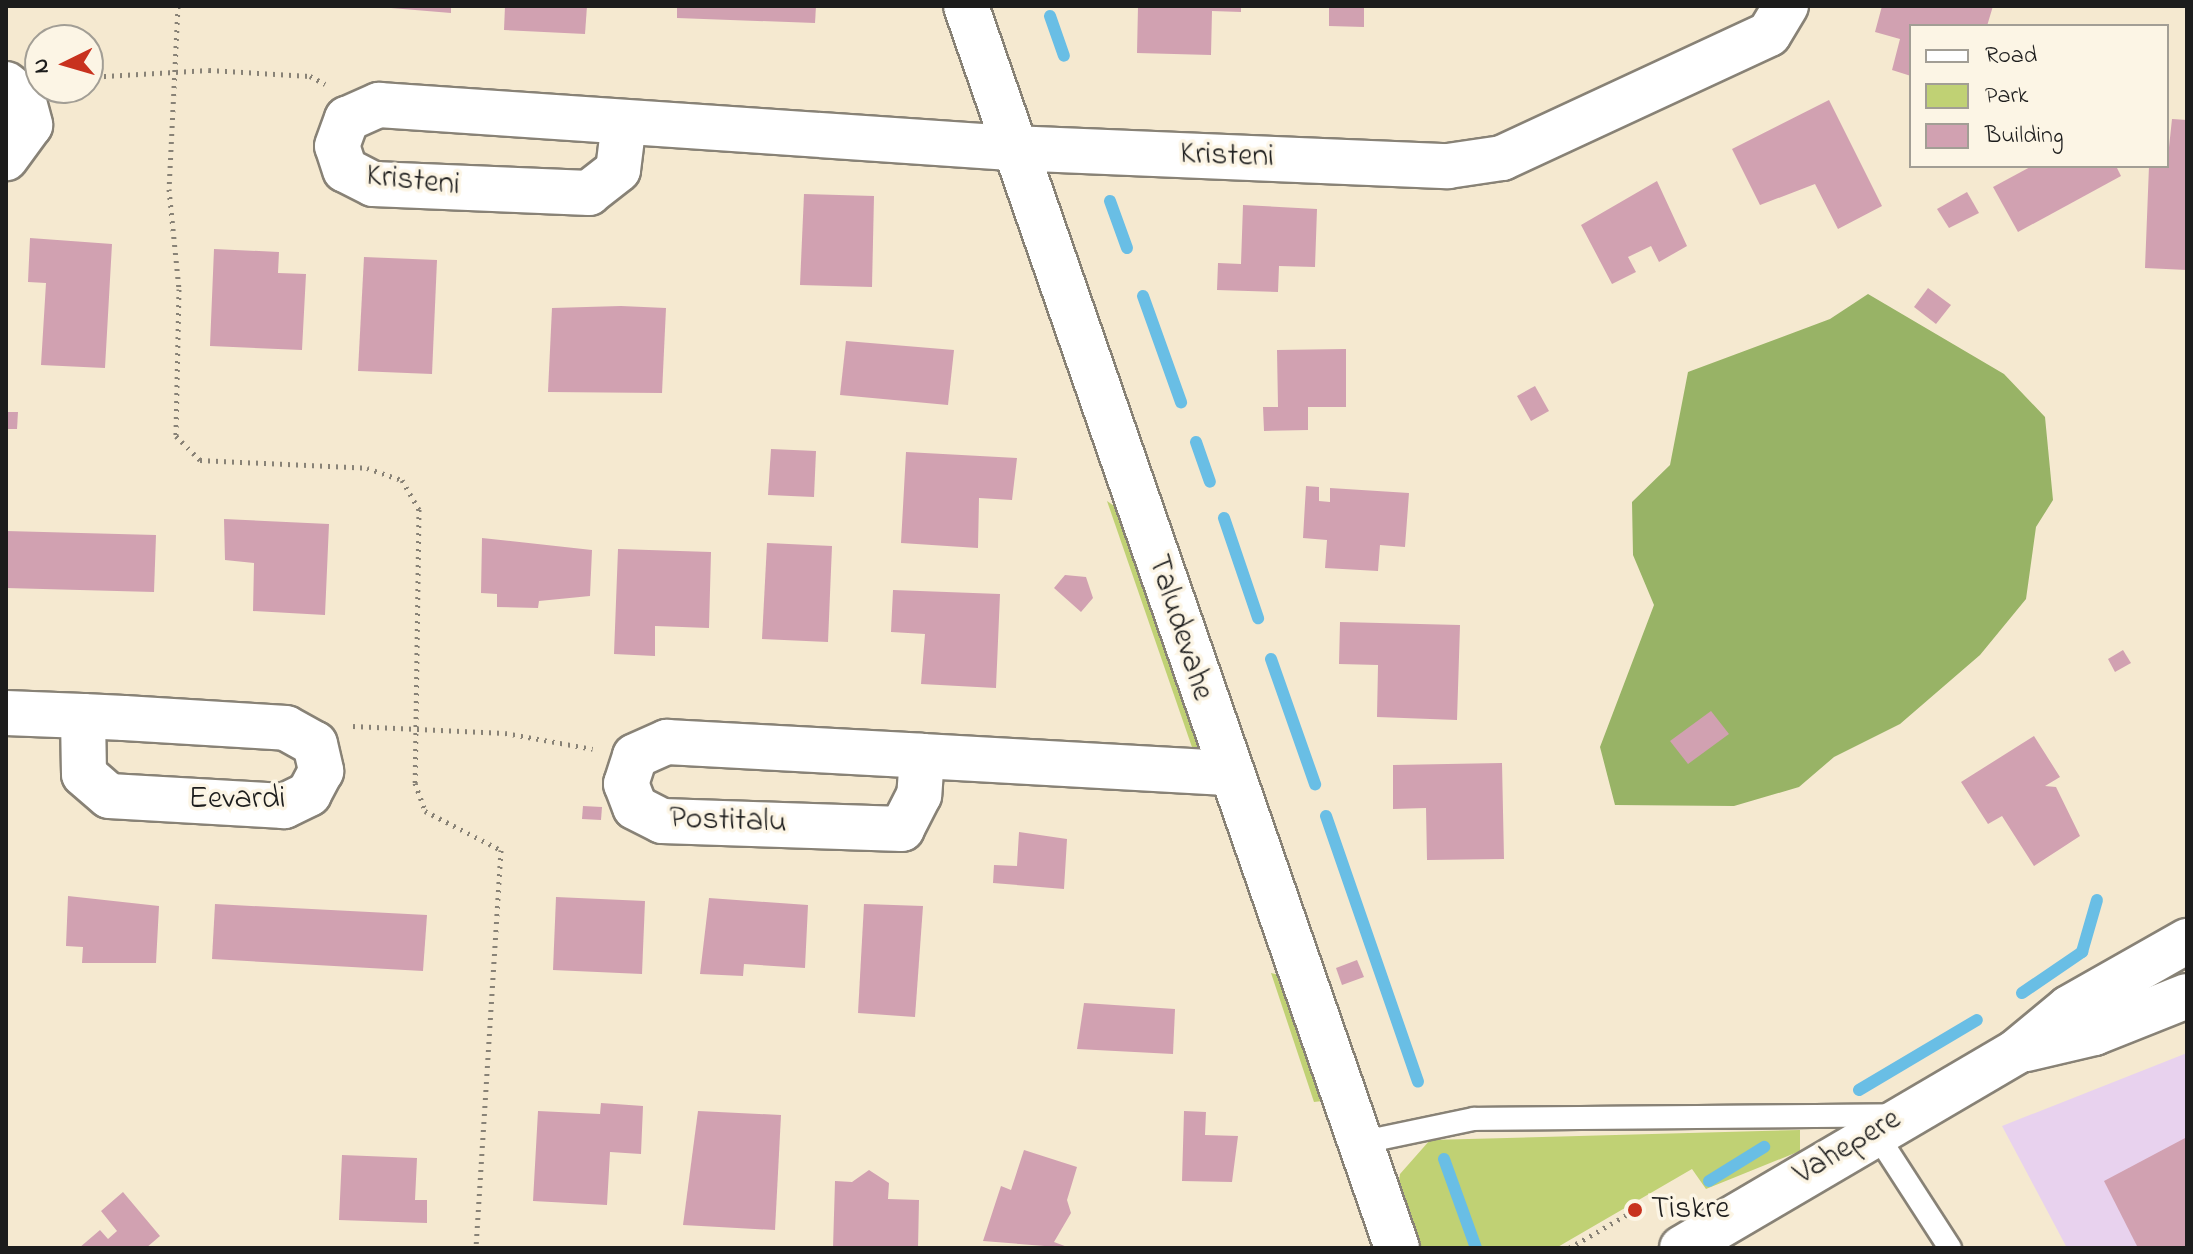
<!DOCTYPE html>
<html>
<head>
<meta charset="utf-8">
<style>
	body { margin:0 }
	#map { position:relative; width:2193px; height:1254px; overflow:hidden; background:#f5e9d0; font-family:"Indie Flower",sans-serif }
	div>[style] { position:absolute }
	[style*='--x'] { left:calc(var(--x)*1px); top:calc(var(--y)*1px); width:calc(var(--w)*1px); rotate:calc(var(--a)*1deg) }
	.built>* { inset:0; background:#e8d2ee }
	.green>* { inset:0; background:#c0d174 }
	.forest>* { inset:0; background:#98b366 }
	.stream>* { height:12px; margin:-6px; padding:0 6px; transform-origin:6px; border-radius:6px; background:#69bee5 }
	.building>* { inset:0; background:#d1a1b1 }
	.path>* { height:5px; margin-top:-2.5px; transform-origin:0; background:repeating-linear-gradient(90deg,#888276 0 2px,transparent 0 8px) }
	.roads { filter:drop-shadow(2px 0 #888276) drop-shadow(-2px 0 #888276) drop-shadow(0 2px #888276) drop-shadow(0 -2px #888276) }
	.lane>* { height:22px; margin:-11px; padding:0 11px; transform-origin:11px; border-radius:11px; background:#fff }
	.street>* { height:44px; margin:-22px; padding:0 22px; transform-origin:22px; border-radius:22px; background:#fff }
	.dots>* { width:22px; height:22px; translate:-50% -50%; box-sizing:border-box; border:4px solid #fcf5e5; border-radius:50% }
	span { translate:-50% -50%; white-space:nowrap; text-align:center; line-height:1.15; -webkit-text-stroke:7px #fcf5e5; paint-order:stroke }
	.street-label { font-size:32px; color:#1c1c1c }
	.poi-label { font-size:32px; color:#1c1c1c }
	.left { translate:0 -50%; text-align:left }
	.frame { position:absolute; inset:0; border:8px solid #1c1c1c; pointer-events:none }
	.legend { position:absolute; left:1909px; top:24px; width:260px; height:144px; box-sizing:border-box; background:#fcf5e5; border:2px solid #a29e95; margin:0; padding:10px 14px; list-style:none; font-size:24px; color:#1c1c1c }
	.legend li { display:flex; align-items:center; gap:16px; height:40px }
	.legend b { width:40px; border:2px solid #a29e95 }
	.north { position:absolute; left:24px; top:24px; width:80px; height:80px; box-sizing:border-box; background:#fcf5e5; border:2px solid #a29e95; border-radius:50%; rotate:265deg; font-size:22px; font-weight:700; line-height:32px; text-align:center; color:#1c1c1c }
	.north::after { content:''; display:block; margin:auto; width:28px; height:36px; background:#c8321e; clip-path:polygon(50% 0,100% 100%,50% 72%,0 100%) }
</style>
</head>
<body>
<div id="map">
	<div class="built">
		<div style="clip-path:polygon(2187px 1053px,2187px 1248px,2067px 1248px,2002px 1126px)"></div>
	</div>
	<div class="green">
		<div style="clip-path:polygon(1107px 501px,1126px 514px,1203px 738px,1194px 753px)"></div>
		<div style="clip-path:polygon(1271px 973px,1283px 976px,1322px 1101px,1314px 1102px)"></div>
		<div style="clip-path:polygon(1800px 1130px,1800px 1151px,1706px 1189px,1692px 1169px,1556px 1248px,1413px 1248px,1396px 1201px,1400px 1174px,1430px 1140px)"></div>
	</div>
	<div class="forest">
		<div style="clip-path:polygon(1868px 294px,2004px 374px,2045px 417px,2053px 500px,2036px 527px,2026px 599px,1980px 655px,1900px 724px,1834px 757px,1799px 787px,1734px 806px,1615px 805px,1600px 747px,1654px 605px,1633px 555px,1632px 502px,1670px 465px,1688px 372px,1830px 319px)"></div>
	</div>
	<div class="stream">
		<div style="--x:1050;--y:16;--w:42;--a:70.7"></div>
		<div style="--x:1110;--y:201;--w:50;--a:70.1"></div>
		<div style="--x:1143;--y:296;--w:113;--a:70.3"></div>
		<div style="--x:1196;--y:442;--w:42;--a:70.7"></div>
		<div style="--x:1224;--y:518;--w:106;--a:71.2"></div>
		<div style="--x:1271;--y:659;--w:133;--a:70.6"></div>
		<div style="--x:1326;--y:816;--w:281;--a:70.9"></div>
		<div style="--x:2022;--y:993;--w:73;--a:-34.3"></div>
		<div style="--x:2082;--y:952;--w:54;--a:-73.9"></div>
		<div style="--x:1859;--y:1090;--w:137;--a:-30.7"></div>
		<div style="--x:1444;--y:1159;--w:95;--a:70.2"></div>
		<div style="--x:1709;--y:1181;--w:65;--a:-31.7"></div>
	</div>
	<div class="building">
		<div style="clip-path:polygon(367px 6px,451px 6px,451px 13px)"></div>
		<div style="clip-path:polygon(505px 6px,587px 6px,585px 34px,504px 30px)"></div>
		<div style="clip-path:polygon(677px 6px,816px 6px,815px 23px,677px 18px)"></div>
		<div style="clip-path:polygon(1138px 6px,1241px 6px,1241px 12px,1212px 11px,1211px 55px,1137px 53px)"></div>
		<div style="clip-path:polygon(1329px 6px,1364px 6px,1364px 27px,1329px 26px)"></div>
		<div style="clip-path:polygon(1882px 6px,1993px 6px,1987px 26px,1911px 26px,1911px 76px,1892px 70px,1900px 39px,1875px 32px)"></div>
		<div style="clip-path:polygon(1829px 100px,1882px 206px,1838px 229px,1815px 184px,1760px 205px,1732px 149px)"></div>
		<div style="clip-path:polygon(2172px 119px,2187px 120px,2187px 270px,2145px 268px,2149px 166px,2167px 166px)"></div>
		<div style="clip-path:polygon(2032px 166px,2116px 166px,2121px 176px,2018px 232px,1993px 187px)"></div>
		<div style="clip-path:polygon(1657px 181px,1687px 246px,1659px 262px,1651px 246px,1628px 257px,1636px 272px,1612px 284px,1581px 225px)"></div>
		<div style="clip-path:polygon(1967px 192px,1979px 213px,1949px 228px,1937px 209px)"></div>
		<div style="clip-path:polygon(804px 194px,874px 196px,872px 287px,800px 285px)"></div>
		<div style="clip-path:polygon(1243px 205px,1317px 209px,1315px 267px,1279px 266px,1278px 292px,1217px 290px,1218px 263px,1241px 264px)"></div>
		<div style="clip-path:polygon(30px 238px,112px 244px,105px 368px,41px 365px,46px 283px,28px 282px)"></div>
		<div style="clip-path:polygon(214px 249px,279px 252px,278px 273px,306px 274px,302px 350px,210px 346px)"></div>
		<div style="clip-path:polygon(364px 257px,437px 260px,432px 374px,358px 371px)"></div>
		<div style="clip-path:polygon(1928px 288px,1951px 305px,1936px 324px,1914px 307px)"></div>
		<div style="clip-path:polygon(621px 306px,666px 308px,662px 393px,548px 392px,552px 308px)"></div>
		<div style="clip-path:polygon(846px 341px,954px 350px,948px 405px,840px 395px)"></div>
		<div style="clip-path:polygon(1346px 349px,1346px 407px,1308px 407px,1308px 430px,1264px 431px,1263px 407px,1278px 407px,1277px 350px)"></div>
		<div style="clip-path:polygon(1535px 386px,1549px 411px,1531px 421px,1517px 396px)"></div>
		<div style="clip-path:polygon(6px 412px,18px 412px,17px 429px,6px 429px)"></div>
		<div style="clip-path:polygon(771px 449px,816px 451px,814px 497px,768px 495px)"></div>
		<div style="clip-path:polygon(906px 452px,1017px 458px,1012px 500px,979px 498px,978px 548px,901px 543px)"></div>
		<div style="clip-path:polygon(1306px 486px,1319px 487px,1319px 501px,1330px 502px,1330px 488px,1409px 493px,1405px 547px,1380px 545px,1378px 571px,1325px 568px,1327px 540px,1303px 538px)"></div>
		<div style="clip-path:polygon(224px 519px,329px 524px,325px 615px,253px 611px,254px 563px,225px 560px)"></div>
		<div style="clip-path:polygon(6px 531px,156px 535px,154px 592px,6px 588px)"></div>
		<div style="clip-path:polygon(482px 538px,592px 550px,590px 596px,539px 601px,538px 608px,497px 607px,497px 594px,481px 593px)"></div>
		<div style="clip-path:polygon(767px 543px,832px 546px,828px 642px,762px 639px)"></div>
		<div style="clip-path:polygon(618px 549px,711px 552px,709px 628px,655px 626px,655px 656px,614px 654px)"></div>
		<div style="clip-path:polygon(1065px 575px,1086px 577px,1093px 598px,1081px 612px,1054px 588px)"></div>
		<div style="clip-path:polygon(893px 590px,1000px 594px,996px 688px,921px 684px,925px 634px,891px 632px)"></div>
		<div style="clip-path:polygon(1340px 622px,1460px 625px,1457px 720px,1377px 717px,1378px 665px,1339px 664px)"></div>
		<div style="clip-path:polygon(2123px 650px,2131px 663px,2115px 672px,2108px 659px)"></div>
		<div style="clip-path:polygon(1711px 711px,1729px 734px,1688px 764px,1670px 741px)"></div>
		<div style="clip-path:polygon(2034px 736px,2060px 777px,2045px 786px,2056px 787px,2080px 836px,2034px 866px,2002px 816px,1988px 824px,1961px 782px)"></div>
		<div style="clip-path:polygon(1502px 763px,1504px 859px,1427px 860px,1426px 808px,1393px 809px,1393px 765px)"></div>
		<div style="clip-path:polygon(583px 806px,602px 807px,601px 820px,582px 819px)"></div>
		<div style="clip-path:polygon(1019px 832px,1067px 839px,1064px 889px,993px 883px,994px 865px,1017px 866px)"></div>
		<div style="clip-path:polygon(68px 896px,159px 906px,156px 963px,82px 963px,83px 947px,66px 946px)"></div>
		<div style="clip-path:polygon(556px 897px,645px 901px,642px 974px,553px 970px)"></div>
		<div style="clip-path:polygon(709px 898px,808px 905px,805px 968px,744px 964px,743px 976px,700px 974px)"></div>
		<div style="clip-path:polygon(215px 904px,427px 915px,423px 971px,212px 959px)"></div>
		<div style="clip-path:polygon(864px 904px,923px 906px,915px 1017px,858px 1013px)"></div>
		<div style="clip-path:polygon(1357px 960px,1364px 977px,1342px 985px,1336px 968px)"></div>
		<div style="clip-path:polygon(1084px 1003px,1175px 1009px,1173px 1054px,1077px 1049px)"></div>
		<div style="clip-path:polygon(601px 1103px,643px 1106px,641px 1154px,610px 1152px,607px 1205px,533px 1201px,538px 1111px,600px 1114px)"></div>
		<div style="clip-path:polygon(698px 1111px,781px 1115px,775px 1230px,683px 1225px)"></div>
		<div style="clip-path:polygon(1184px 1111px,1206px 1112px,1205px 1135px,1238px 1136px,1232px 1182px,1182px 1181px)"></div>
		<div style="clip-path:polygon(2187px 1137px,2187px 1248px,2138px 1248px,2104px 1181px)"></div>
		<div style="clip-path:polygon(1024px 1150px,1077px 1167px,1067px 1200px,1071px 1213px,1054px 1242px,1070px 1248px,983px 1241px,1001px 1186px,1011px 1190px)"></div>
		<div style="clip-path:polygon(342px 1155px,417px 1158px,415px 1200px,427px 1200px,427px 1223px,339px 1220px)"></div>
		<div style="clip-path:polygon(869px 1170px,889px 1183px,888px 1199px,919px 1200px,918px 1248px,833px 1248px,835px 1181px,852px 1182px)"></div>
		<div style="clip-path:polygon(123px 1192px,160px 1236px,146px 1248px,79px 1248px,100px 1230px,108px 1239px,117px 1231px,101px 1211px)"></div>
	</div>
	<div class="path">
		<div style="--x:178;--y:6;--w:183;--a:92.8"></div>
		<div style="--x:169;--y:189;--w:100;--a:84.3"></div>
		<div style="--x:179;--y:289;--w:147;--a:91.2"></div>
		<div style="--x:176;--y:436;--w:34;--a:45"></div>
		<div style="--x:200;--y:460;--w:167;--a:2.7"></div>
		<div style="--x:367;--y:468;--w:37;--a:19"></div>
		<div style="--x:402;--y:480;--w:34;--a:60"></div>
		<div style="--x:419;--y:509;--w:274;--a:90.8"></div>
		<div style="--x:415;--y:783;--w:30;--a:70"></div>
		<div style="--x:425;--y:811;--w:85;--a:27.2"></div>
		<div style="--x:501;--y:850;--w:399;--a:93.6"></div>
		<div style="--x:88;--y:77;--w:121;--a:-3.3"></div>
		<div style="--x:209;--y:70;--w:101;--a:3.4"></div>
		<div style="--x:310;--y:76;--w:17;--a:28"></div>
		<div style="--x:353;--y:726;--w:152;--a:2.6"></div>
		<div style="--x:505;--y:733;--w:89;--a:10.3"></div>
		<div style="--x:1569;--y:1248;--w:76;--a:-29.9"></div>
	</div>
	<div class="roads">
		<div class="lane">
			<div style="--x:1875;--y:1132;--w:138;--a:57.1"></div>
			<div style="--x:1359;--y:1143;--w:117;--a:-11.8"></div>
			<div style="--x:1474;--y:1119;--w:417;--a:-0.5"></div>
		</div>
		<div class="street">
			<div style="--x:966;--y:6;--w:1315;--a:70.86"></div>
			<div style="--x:6;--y:84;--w:22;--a:39"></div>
			<div style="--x:23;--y:98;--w:28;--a:75"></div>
			<div style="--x:30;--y:125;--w:41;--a:126"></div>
			<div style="--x:624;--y:122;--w:48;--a:97.1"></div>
			<div style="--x:618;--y:170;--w:37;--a:142"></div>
			<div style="--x:589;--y:193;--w:216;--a:-177.6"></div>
			<div style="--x:373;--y:184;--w:31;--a:-153"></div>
			<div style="--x:345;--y:170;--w:25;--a:-108"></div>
			<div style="--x:337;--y:146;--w:29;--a:-70"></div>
			<div style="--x:347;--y:119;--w:35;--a:-24"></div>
			<div style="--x:379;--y:105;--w:633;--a:3.89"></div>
			<div style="--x:1011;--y:148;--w:437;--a:2.4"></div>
			<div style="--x:1448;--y:166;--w:55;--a:-8.4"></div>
			<div style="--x:1502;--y:158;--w:294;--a:-24.9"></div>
			<div style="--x:1769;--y:34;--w:33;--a:-59"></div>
			<div style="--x:6;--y:713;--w:77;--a:2.2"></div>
			<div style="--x:83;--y:716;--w:41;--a:2.8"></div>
			<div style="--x:124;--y:718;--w:162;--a:3.5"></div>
			<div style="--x:286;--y:728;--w:33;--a:29"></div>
			<div style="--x:315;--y:744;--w:28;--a:77"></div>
			<div style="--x:321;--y:771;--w:26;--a:118"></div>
			<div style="--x:309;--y:794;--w:28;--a:154"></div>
			<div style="--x:284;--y:806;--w:175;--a:-176.7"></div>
			<div style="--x:109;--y:796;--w:33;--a:-139"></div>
			<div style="--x:84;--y:774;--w:58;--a:-91"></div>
			<div style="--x:922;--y:756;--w:39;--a:94"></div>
			<div style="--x:919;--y:795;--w:38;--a:117"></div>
			<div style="--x:902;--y:829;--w:240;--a:-178.1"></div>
			<div style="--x:662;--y:821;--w:30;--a:-153"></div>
			<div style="--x:635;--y:807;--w:25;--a:-111"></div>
			<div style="--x:626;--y:784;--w:29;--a:-72"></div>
			<div style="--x:635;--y:756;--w:35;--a:-24"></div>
			<div style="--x:667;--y:742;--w:255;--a:3.1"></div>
			<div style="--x:922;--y:756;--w:305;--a:3.2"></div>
			<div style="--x:2026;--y:1049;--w:70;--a:-13.2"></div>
			<div style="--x:2094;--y:1033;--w:100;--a:-21.7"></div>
			<div style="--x:1682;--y:1248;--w:387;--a:-30.4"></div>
			<div style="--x:2016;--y:1052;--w:69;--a:-39.7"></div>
			<div style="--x:2069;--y:1008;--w:136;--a:-29.6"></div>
		</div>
	</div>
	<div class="dots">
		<div style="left:1635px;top:1210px;background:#c8321e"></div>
	</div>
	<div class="street-label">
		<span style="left:1227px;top:157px;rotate:2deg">Kristeni</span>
		<span style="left:413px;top:182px;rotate:6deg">Kristeni</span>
		<span style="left:1179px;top:628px;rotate:72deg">Taludevahe</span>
		<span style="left:237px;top:800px">Eevardi</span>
		<span style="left:728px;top:822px;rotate:2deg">Postitalu</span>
		<span style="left:1848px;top:1148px;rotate:-31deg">Vahepere</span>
	</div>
	<div class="poi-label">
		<span class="left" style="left:1651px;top:1210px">Tiskre</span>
	</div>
	<div class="frame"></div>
	<ul class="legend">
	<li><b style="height:10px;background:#fff"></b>Road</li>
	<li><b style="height:22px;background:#c0d174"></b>Park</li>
	<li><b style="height:22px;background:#d1a1b1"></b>Building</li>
	</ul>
	<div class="north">N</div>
</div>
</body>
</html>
